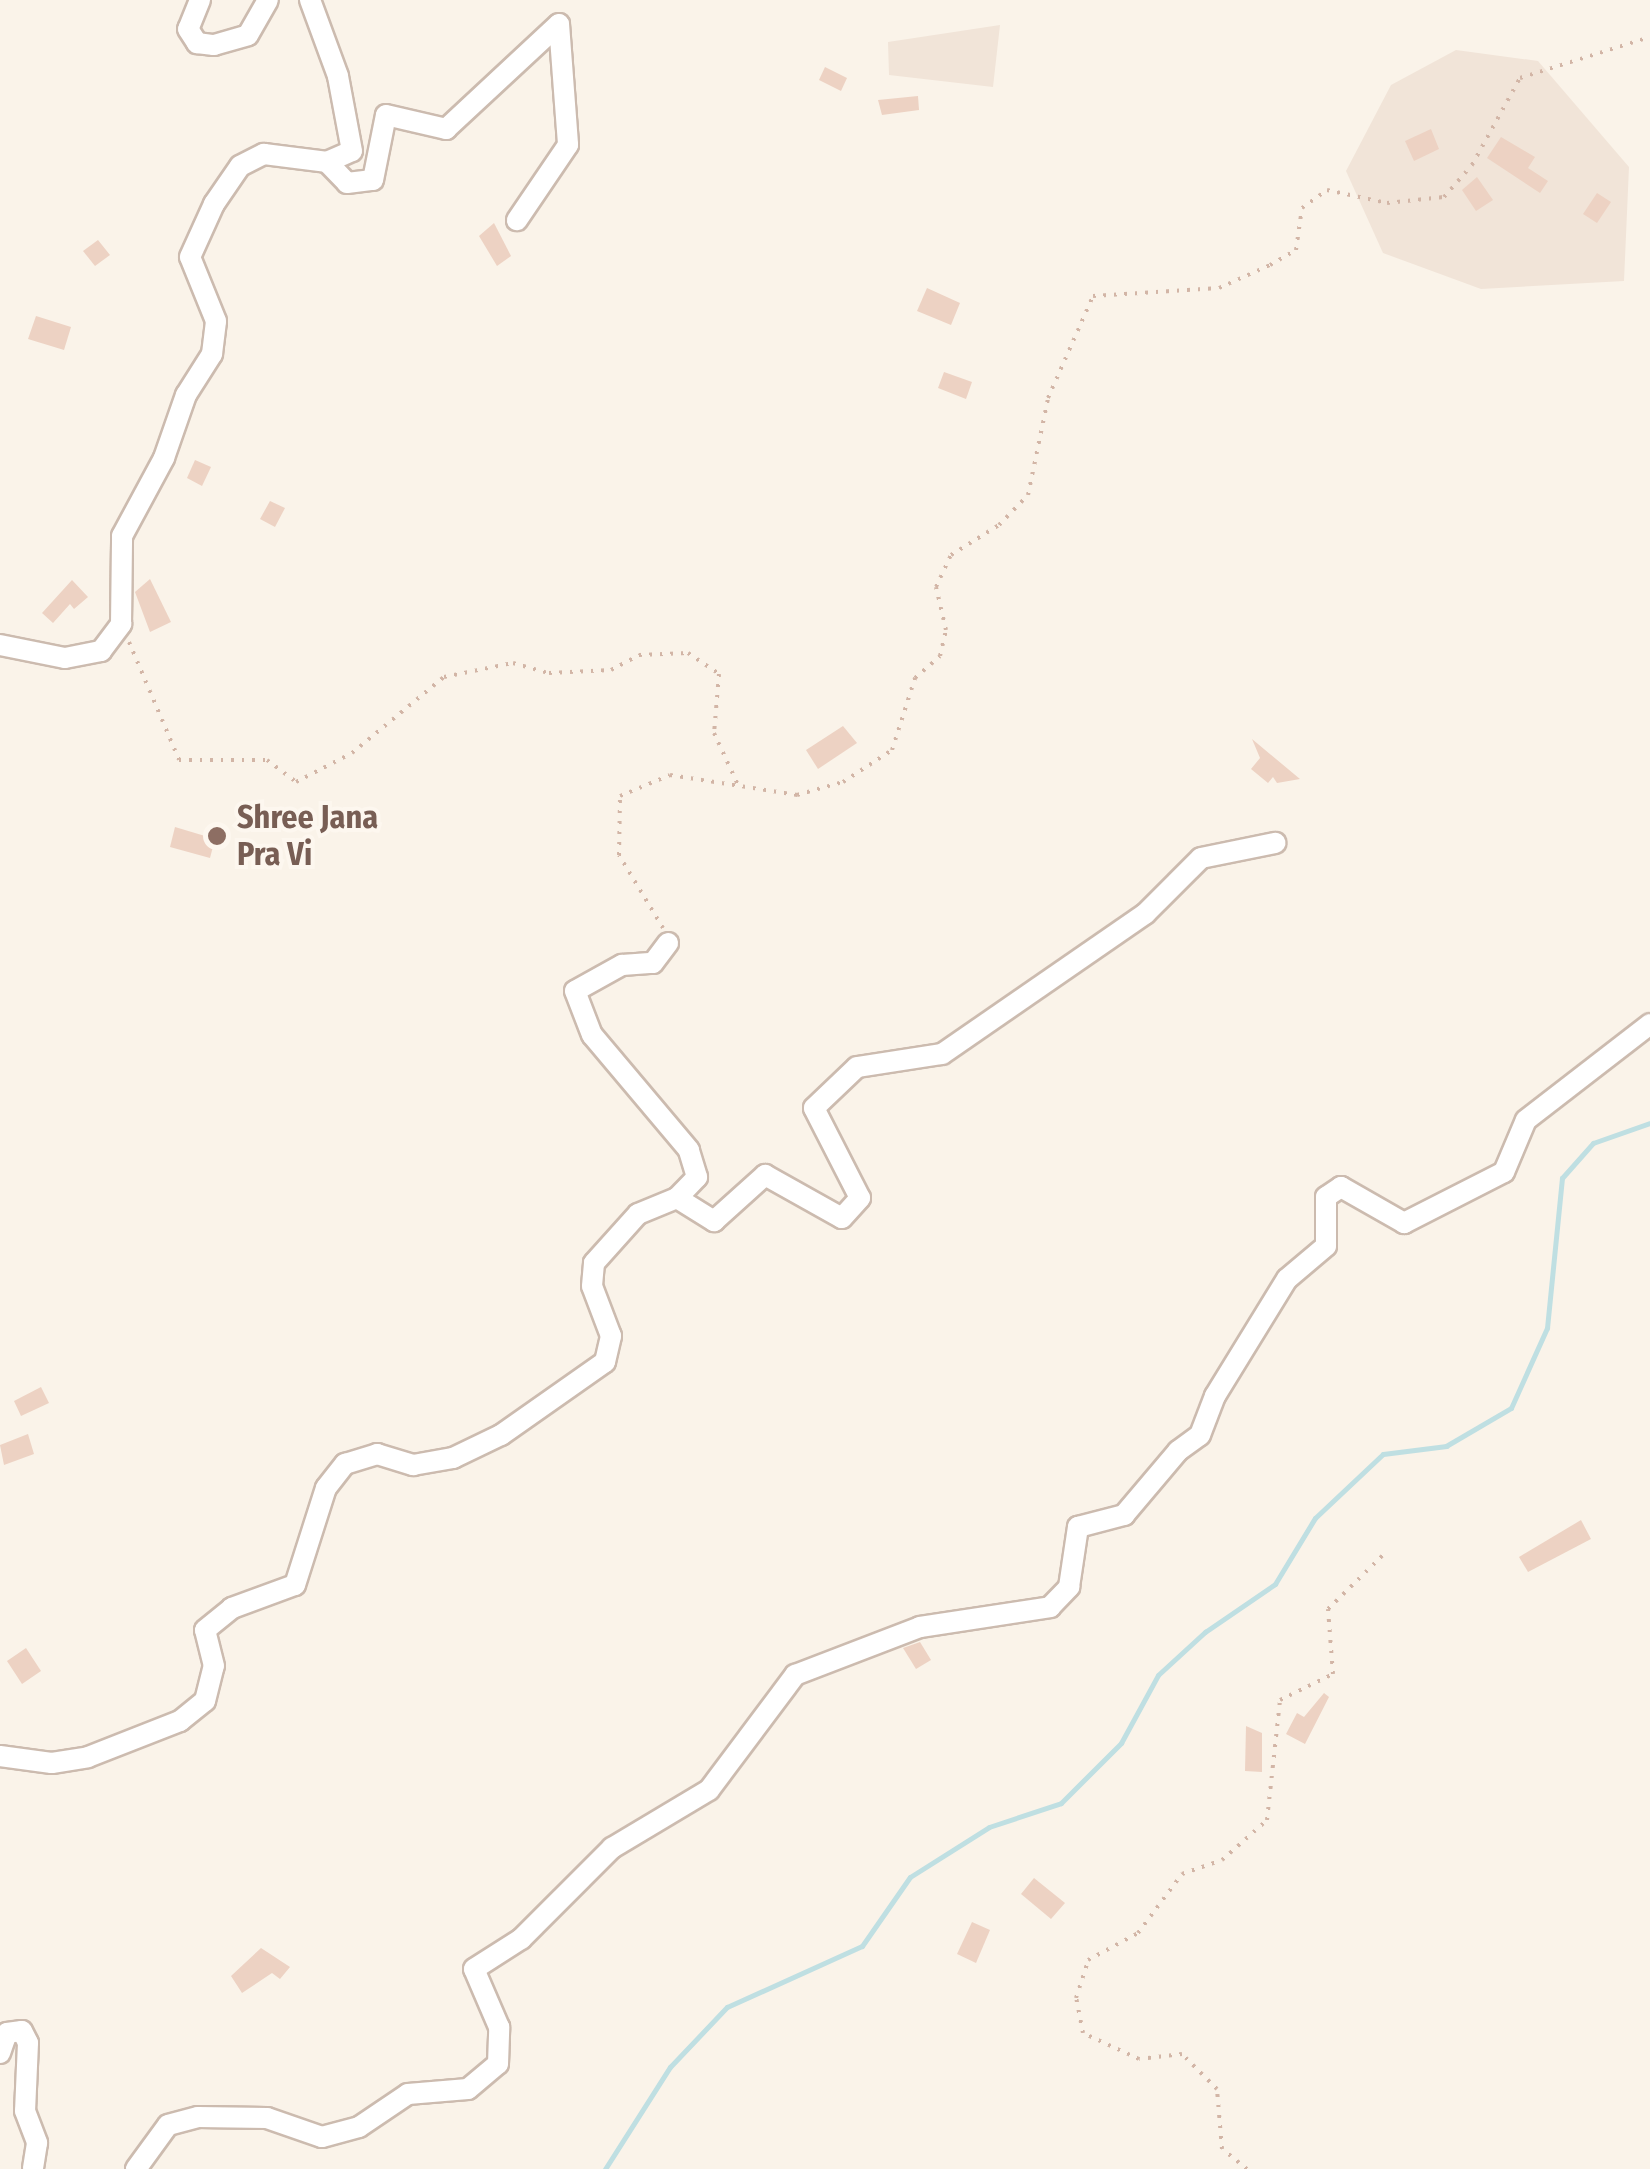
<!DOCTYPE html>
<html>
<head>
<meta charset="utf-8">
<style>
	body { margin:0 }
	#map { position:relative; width:1650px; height:2169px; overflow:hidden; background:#faf3e9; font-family:"Fira Sans Condensed",sans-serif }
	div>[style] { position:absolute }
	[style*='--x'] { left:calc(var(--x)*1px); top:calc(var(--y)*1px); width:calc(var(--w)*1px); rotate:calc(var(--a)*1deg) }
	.residential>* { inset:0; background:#f1e4d8 }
	.stream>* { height:5px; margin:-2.5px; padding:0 2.5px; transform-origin:2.5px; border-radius:2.5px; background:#bfdfe2 }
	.building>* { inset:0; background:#edd2c3 }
	.path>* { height:4px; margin-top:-2px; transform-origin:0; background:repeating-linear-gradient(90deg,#d2b5a6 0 2.5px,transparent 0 10.5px) }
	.roads { filter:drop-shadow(2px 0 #ccbbaf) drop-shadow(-2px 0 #ccbbaf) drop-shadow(0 2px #ccbbaf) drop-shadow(0 -2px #ccbbaf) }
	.street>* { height:20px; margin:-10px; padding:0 10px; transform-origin:10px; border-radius:10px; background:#fff }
	.dots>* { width:28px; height:28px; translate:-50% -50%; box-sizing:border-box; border:5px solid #fdf7ef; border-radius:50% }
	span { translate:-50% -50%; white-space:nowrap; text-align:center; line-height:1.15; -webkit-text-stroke:8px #fdf7ef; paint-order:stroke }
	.education-label { font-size:32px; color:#785e54; font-weight:700 }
	.left { translate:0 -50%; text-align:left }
</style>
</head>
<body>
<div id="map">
	<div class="residential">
		<div style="clip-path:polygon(1000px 25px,993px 87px,889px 75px,888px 42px)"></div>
		<div style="clip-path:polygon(1456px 50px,1538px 61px,1629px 167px,1624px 281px,1481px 289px,1383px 253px,1346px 171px,1391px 85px)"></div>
	</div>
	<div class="stream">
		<div style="--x:605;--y:2169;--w:121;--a:-57.5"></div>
		<div style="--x:670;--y:2067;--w:83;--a:-46.5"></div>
		<div style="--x:727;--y:2007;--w:148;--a:-24.3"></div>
		<div style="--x:862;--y:1946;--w:84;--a:-55.2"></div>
		<div style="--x:910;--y:1877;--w:93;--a:-32.3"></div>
		<div style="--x:989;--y:1827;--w:76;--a:-18.4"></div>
		<div style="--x:1061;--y:1803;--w:85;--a:-45"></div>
		<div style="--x:1121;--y:1743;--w:77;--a:-61.4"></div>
		<div style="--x:1158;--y:1675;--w:64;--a:-42.5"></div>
		<div style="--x:1205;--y:1632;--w:85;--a:-34.4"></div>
		<div style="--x:1275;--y:1584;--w:77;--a:-58.8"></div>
		<div style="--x:1315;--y:1518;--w:93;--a:-43.3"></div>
		<div style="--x:1383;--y:1454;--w:64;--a:-7.2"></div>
		<div style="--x:1446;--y:1446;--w:75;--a:-30.3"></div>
		<div style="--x:1511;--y:1408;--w:88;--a:-65.8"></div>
		<div style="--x:1547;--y:1328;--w:151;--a:-84.3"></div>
		<div style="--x:1562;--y:1178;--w:47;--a:-48.5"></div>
		<div style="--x:1593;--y:1143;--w:60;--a:-19.3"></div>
	</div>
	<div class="building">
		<div style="clip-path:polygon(825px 67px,847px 78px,841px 91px,819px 80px)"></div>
		<div style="clip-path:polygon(918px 96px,919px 110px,882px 115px,878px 100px)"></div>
		<div style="clip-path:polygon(1431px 129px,1439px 149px,1414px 161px,1405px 141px)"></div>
		<div style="clip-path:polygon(1501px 137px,1535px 157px,1528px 168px,1548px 181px,1540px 193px,1487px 158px)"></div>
		<div style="clip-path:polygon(1477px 177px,1493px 200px,1476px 211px,1462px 190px)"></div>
		<div style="clip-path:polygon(1597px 193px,1611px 202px,1597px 223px,1583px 214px)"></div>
		<div style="clip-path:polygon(494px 223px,511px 256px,497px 266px,479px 236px)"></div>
		<div style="clip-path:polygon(98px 240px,110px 255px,95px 266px,83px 251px)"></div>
		<div style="clip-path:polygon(927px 288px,960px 303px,951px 325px,917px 311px)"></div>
		<div style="clip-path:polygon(36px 316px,71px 327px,64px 350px,28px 339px)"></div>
		<div style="clip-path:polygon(944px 372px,972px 382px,966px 399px,938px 388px)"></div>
		<div style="clip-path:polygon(195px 460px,211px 467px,202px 486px,187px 478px)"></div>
		<div style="clip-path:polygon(270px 501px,285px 508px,275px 527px,260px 519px)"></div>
		<div style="clip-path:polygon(150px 579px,171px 622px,150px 632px,135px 592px)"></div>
		<div style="clip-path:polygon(72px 580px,88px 597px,74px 609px,70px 604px,53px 623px,42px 613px)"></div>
		<div style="clip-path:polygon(843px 726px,857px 743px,818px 769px,806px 750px)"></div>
		<div style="clip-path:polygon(1252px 739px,1300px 779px,1277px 783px,1273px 777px,1268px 783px,1251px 769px,1260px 758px)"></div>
		<div style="clip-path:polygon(175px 827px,215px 839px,210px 858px,170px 847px)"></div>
		<div style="clip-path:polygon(41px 1387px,49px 1403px,21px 1416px,14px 1401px)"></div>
		<div style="clip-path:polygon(28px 1434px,34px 1454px,4px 1465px,0 1445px)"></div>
		<div style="clip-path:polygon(1581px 1520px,1591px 1539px,1528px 1572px,1519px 1557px)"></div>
		<div style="clip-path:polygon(920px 1642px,931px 1660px,916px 1669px,903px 1648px)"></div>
		<div style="clip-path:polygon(26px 1648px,41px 1671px,22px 1684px,7px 1661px)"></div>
		<div style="clip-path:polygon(1324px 1693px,1329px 1697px,1305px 1744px,1286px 1734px,1297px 1713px,1304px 1717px)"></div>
		<div style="clip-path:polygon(1246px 1726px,1262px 1733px,1262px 1772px,1245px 1771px)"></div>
		<div style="clip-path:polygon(1034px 1878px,1065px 1903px,1051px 1919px,1021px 1894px)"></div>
		<div style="clip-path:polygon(972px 1922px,990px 1930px,976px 1963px,957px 1954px)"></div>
		<div style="clip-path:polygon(261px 1948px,290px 1967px,280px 1979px,272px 1973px,242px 1993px,231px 1976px)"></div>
	</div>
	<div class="path">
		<div style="--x:129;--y:642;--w:128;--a:67"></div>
		<div style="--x:179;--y:760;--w:88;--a:0"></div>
		<div style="--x:267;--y:760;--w:36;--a:37"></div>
		<div style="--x:296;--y:782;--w:63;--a:-27.4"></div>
		<div style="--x:352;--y:753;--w:119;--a:-39.6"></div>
		<div style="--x:444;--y:677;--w:70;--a:-11.5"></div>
		<div style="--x:513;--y:663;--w:37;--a:16"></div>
		<div style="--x:549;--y:673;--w:62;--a:-2.8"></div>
		<div style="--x:611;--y:670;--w:32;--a:-28"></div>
		<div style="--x:639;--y:655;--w:49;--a:-2.3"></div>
		<div style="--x:688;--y:653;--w:37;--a:34"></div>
		<div style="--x:719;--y:674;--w:59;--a:94.8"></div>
		<div style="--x:714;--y:733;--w:57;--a:65.2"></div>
		<div style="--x:663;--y:928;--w:85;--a:-121.1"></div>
		<div style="--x:619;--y:855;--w:59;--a:-89"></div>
		<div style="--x:620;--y:796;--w:54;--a:-22.8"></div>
		<div style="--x:670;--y:775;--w:129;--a:8.9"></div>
		<div style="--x:797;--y:795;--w:48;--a:-15.8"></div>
		<div style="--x:843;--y:782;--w:59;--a:-33.1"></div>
		<div style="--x:892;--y:750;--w:76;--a:-72.3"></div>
		<div style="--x:915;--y:678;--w:33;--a:-41"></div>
		<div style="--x:940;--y:656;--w:27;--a:-77"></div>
		<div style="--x:946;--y:630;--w:44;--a:-103.1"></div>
		<div style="--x:936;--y:587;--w:35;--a:-65"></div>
		<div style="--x:951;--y:555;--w:57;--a:-32"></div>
		<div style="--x:999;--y:525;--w:42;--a:-46"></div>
		<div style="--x:1028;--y:495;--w:99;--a:-78.3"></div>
		<div style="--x:1048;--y:398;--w:111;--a:-66.2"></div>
		<div style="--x:1093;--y:296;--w:126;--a:-3.6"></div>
		<div style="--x:1219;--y:288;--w:56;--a:-24.3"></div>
		<div style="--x:1270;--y:265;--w:30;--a:-30"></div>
		<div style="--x:1296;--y:250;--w:42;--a:-81.9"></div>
		<div style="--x:1302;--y:208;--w:31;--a:-36"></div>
		<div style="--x:1327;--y:190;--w:61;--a:12.2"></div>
		<div style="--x:1387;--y:203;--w:57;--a:-6"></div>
		<div style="--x:1444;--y:197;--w:43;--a:-48.8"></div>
		<div style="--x:1472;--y:165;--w:99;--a:-61.1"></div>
		<div style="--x:1520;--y:78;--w:136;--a:-17.5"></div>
		<div style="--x:1247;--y:2169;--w:32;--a:-141"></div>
		<div style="--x:1222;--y:2149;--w:60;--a:-94.8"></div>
		<div style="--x:1217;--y:2089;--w:49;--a:-135"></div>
		<div style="--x:1182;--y:2054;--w:43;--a:173.4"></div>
		<div style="--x:1139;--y:2059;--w:62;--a:-155.1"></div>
		<div style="--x:1083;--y:2033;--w:36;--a:-101"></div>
		<div style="--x:1076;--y:1998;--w:40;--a:-72"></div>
		<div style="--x:1088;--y:1960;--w:57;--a:-28.4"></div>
		<div style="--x:1138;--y:1933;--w:74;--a:-53.3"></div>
		<div style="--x:1182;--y:1874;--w:42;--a:-19.3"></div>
		<div style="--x:1222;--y:1860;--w:60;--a:-41.6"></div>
		<div style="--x:1267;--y:1820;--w:121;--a:-83.8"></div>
		<div style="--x:1280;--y:1700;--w:59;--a:-26.1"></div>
		<div style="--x:1333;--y:1674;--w:65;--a:-94.4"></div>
		<div style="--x:1328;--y:1609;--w:83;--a:-44.5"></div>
	</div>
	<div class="roads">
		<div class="street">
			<div style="--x:200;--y:0;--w:31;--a:112"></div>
			<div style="--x:188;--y:29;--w:17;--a:57"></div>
			<div style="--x:197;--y:43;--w:17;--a:7"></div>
			<div style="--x:214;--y:45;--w:35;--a:-16"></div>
			<div style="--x:248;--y:35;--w:40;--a:-60.3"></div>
			<div style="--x:327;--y:162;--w:29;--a:46"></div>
			<div style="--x:347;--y:183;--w:26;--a:-7"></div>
			<div style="--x:373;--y:180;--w:66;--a:-78.7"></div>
			<div style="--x:386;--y:115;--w:62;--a:13.1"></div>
			<div style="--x:446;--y:129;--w:154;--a:-42.9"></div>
			<div style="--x:559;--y:24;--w:121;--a:85.7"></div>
			<div style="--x:568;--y:145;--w:91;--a:124.2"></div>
			<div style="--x:0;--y:645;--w:66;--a:11.3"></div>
			<div style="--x:65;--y:658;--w:37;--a:-11"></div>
			<div style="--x:101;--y:651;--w:34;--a:-53"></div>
			<div style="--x:121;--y:624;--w:88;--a:-89.3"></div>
			<div style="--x:122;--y:536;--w:89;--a:-61.7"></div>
			<div style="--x:164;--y:458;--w:67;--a:-70.8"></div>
			<div style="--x:186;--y:395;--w:49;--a:-57.6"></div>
			<div style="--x:212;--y:354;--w:33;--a:-83"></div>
			<div style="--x:216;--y:321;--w:69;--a:-112.1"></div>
			<div style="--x:190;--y:257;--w:58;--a:-65.6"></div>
			<div style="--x:214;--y:204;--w:46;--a:-55.6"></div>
			<div style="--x:240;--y:166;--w:27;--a:-27"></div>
			<div style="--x:264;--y:154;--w:64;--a:7.2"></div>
			<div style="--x:327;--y:162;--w:27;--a:-24"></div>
			<div style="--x:352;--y:151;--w:76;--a:-100.6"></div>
			<div style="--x:338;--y:76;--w:81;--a:-110.2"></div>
			<div style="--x:677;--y:1198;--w:44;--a:31.9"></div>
			<div style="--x:714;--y:1221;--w:69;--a:-42"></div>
			<div style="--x:765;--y:1175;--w:88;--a:29.2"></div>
			<div style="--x:842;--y:1218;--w:27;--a:-48"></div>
			<div style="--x:860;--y:1198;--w:101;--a:-117.1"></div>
			<div style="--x:814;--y:1108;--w:59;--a:-43.6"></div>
			<div style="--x:857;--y:1067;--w:86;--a:-8.7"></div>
			<div style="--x:942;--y:1054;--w:247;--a:-34.6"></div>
			<div style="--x:1145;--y:914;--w:79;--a:-45"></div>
			<div style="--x:1201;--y:858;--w:76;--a:-11.5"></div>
			<div style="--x:0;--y:1756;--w:52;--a:7.7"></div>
			<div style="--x:52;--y:1763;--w:36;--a:-9"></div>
			<div style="--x:88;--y:1757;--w:99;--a:-21.4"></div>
			<div style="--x:180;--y:1721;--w:32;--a:-39"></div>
			<div style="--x:205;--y:1701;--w:36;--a:-76"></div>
			<div style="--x:214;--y:1666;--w:37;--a:-104"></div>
			<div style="--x:205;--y:1630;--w:35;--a:-39"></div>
			<div style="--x:232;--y:1608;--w:67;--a:-20.1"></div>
			<div style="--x:295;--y:1585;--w:102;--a:-72.3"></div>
			<div style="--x:326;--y:1488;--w:31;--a:-52"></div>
			<div style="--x:345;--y:1464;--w:34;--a:-17"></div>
			<div style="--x:377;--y:1454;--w:38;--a:17"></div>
			<div style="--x:413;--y:1465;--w:41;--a:-9.9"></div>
			<div style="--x:453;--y:1458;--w:53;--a:-25.6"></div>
			<div style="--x:501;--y:1435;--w:127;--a:-35.1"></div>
			<div style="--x:605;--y:1362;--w:27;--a:-77"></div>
			<div style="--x:611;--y:1336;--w:53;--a:-110.8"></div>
			<div style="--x:592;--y:1286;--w:23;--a:-85"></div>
			<div style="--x:594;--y:1263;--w:66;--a:-48.1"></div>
			<div style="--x:638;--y:1214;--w:42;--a:-22.3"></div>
			<div style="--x:677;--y:1198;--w:29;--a:-46"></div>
			<div style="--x:697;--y:1177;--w:28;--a:-107"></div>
			<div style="--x:689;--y:1150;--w:150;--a:-130.1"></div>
			<div style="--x:592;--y:1035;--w:47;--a:-111.1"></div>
			<div style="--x:575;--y:991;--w:54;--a:-29"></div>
			<div style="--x:622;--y:965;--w:31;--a:-4"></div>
			<div style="--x:653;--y:963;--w:25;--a:-53"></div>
			<div style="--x:0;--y:2053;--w:21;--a:-71"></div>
			<div style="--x:7;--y:2033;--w:15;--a:-8"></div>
			<div style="--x:22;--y:2031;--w:13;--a:63"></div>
			<div style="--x:28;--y:2043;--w:68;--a:92.5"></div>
			<div style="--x:25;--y:2111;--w:34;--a:69"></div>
			<div style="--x:37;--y:2143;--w:26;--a:99"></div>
			<div style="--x:136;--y:2169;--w:54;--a:-54"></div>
			<div style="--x:168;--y:2125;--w:31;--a:-15"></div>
			<div style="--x:198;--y:2117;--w:69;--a:0.8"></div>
			<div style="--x:267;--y:2118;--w:58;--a:19.1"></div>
			<div style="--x:322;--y:2137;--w:38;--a:-15"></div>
			<div style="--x:359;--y:2127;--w:59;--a:-34"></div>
			<div style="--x:408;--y:2094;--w:60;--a:-4.8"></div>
			<div style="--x:468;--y:2089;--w:39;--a:-40"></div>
			<div style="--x:498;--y:2064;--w:37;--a:-88"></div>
			<div style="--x:499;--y:2027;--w:63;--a:-113.3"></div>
			<div style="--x:474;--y:1969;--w:56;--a:-32.6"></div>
			<div style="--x:521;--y:1939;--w:129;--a:-45"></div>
			<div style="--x:612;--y:1848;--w:113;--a:-30.9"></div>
			<div style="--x:709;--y:1790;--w:144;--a:-53.2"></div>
			<div style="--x:795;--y:1675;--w:134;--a:-21"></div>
			<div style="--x:920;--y:1627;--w:132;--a:-8.7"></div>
			<div style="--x:1050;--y:1607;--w:28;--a:-46"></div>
			<div style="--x:1069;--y:1587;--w:61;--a:-81.5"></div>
			<div style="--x:1078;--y:1527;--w:48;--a:-14.6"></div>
			<div style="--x:1124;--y:1515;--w:84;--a:-49.8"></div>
			<div style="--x:1178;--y:1451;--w:27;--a:-36"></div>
			<div style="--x:1200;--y:1435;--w:42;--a:-69"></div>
			<div style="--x:1215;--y:1396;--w:137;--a:-58.4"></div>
			<div style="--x:1287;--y:1279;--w:51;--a:-40.2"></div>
			<div style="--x:1326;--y:1246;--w:49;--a:-90"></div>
			<div style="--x:1326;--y:1197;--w:18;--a:-34"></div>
			<div style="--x:1341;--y:1187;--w:73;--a:29.7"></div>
			<div style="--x:1404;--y:1223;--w:112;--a:-27"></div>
			<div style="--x:1504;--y:1172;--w:56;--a:-67.1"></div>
			<div style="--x:1526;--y:1120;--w:157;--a:-37.7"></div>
		</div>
	</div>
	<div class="dots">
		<div style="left:217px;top:836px;background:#8d6e63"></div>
	</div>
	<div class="education-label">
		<span class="left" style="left:237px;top:836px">Shree Jana<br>Pra Vi</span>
	</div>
</div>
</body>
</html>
